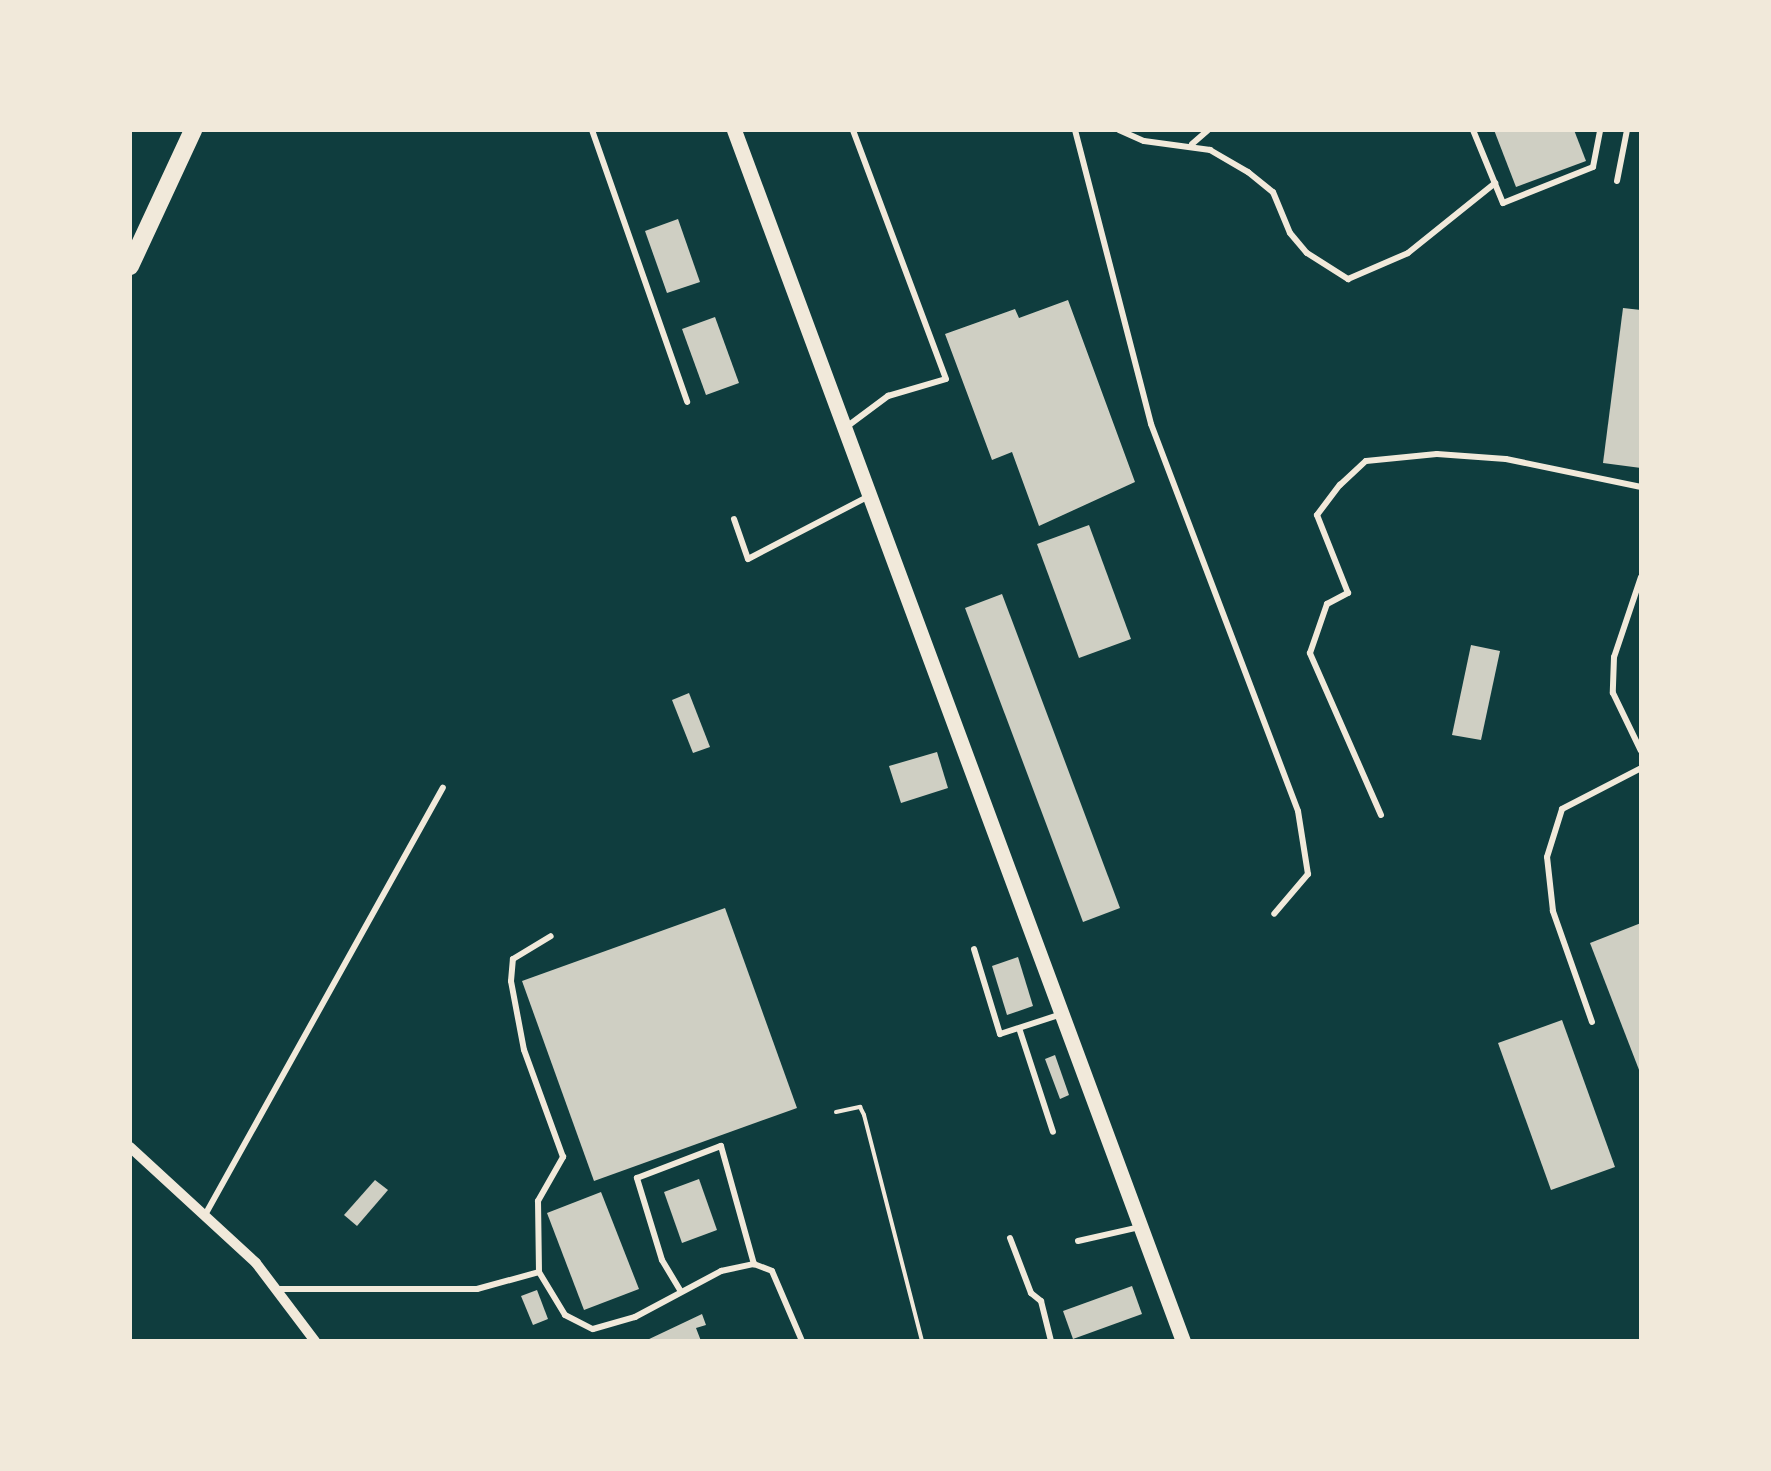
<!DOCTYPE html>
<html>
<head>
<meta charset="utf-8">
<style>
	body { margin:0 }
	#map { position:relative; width:1771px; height:1471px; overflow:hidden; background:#0f3d3e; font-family:"Fira Sans",sans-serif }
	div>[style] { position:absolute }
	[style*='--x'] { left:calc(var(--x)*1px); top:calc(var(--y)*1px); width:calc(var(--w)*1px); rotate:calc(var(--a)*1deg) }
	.building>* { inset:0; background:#cfcfc3 }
	.path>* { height:4px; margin:-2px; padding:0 2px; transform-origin:2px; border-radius:2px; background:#f1e9da }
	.service>* { height:6px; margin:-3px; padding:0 3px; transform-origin:3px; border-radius:3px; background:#f1e9da }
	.minor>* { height:10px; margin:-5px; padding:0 5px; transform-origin:5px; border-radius:5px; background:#f1e9da }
	.secondary>* { height:15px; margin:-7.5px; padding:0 7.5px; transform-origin:7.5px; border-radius:7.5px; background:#f1e9da }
	.primary>* { height:18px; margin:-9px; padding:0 9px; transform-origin:9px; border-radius:9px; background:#f1e9da }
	span { translate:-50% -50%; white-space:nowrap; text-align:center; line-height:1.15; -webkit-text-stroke:8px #f1e9da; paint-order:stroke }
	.frame { position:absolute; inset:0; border:132px solid #f1e9da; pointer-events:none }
</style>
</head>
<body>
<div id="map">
	<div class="building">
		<div style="clip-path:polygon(1494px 130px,1574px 130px,1586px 161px,1516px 187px)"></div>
		<div style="clip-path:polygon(678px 219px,700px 282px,667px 293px,645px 231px)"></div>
		<div style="clip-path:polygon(1068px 300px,1135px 482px,1039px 526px,1012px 452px,992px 460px,945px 334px,1015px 309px,1019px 318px)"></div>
		<div style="clip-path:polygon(1623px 308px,1641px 310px,1641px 468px,1603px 463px)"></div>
		<div style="clip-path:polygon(715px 317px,739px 383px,706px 395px,682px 329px)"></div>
		<div style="clip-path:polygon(1089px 525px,1131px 639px,1079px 658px,1037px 544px)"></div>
		<div style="clip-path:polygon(1002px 594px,1120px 908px,1083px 922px,965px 608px)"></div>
		<div style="clip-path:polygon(1471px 645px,1500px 651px,1481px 740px,1452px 735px)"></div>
		<div style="clip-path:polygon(689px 693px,710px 747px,693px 753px,672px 700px)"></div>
		<div style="clip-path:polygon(937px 752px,948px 788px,901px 803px,889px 766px)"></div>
		<div style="clip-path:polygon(725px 908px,797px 1108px,594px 1181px,522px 981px)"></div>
		<div style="clip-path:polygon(1641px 923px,1641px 1075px,1590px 943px)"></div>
		<div style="clip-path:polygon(1018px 957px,1033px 1006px,1007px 1015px,992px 966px)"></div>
		<div style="clip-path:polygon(1562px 1020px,1615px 1167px,1551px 1190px,1498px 1043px)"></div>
		<div style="clip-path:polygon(1055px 1055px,1069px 1095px,1060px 1099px,1045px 1059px)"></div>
		<div style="clip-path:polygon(699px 1179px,717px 1230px,682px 1243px,664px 1192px)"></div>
		<div style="clip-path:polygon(375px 1180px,388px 1190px,357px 1226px,344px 1215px)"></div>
		<div style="clip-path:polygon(601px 1192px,639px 1289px,584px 1310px,547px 1213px)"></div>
		<div style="clip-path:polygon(1132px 1286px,1142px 1314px,1073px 1339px,1063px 1311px)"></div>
		<div style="clip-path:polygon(537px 1290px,548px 1319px,533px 1325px,521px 1296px)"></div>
		<div style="clip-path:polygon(702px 1314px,706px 1325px,696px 1328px,701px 1341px,645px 1341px)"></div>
	</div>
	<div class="path">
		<div style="--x:836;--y:1112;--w:25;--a:-12"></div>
		<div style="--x:860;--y:1107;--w:9;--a:63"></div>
		<div style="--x:864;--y:1115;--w:233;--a:75.6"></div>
	</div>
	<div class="service">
		<div style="--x:592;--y:130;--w:288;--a:70.7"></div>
		<div style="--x:1075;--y:130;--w:304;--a:75.5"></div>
		<div style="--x:1151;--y:424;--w:414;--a:69.2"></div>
		<div style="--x:1298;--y:811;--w:64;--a:81"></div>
		<div style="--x:1308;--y:874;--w:52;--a:130.4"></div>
		<div style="--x:1119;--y:130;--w:27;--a:24"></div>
		<div style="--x:1144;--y:141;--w:67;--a:7.8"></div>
		<div style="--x:1210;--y:150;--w:44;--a:30.1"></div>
		<div style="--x:1248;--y:172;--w:32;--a:39"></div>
		<div style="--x:1273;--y:192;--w:44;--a:67.5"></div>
		<div style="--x:1290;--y:233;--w:26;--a:50"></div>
		<div style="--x:1307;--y:253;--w:49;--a:32.4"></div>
		<div style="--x:1348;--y:279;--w:65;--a:-23.4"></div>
		<div style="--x:1408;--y:253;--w:112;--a:-38.8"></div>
		<div style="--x:1473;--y:130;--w:79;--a:67.7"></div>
		<div style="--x:1503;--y:203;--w:97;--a:-21.8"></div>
		<div style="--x:1593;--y:167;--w:38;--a:-79"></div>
		<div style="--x:1192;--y:144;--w:21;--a:-41"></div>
		<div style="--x:1617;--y:181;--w:52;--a:-78.9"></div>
		<div style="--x:845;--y:428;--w:54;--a:-36.7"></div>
		<div style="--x:888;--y:396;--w:60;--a:-16.3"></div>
		<div style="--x:946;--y:379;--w:266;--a:-110.5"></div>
		<div style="--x:734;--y:519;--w:42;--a:70.7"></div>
		<div style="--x:748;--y:559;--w:134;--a:-27.5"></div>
		<div style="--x:1641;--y:577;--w:84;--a:108.6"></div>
		<div style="--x:1614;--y:657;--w:36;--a:92"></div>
		<div style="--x:1613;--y:693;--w:64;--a:64.2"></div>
		<div style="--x:1381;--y:815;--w:177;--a:-113.7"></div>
		<div style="--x:1310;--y:653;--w:52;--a:-70.9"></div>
		<div style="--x:1327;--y:604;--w:24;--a:-28"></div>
		<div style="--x:1348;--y:593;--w:84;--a:-111.7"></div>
		<div style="--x:1317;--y:515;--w:38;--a:-53"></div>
		<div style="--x:1340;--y:485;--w:35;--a:-43"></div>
		<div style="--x:1366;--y:461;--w:71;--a:-5.6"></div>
		<div style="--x:1437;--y:454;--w:69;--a:4.1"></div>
		<div style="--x:1506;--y:459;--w:138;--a:11.7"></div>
		<div style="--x:974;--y:949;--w:89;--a:73"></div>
		<div style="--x:1000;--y:1034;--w:62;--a:-17.9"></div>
		<div style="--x:1592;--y:1022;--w:118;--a:-109.4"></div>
		<div style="--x:1553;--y:911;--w:54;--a:-96.3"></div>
		<div style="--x:1547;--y:857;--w:50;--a:-72.6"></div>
		<div style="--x:1562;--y:809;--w:89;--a:-27.4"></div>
		<div style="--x:1020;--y:1031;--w:106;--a:71.9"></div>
		<div style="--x:205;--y:1215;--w:489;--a:-60.9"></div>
		<div style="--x:1010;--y:1238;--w:59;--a:69.1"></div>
		<div style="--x:1031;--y:1293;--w:13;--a:39"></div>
		<div style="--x:1041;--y:1301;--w:41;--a:76"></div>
		<div style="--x:1078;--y:1241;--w:64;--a:-12.7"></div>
		<div style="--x:539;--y:1272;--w:71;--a:-90.8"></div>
		<div style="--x:538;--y:1201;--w:51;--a:-60.4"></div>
		<div style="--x:563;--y:1157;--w:114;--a:-110"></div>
		<div style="--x:524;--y:1050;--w:70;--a:-100.7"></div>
		<div style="--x:511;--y:981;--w:22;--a:-85"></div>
		<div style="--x:513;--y:959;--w:44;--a:-31.2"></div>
		<div style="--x:280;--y:1289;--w:197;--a:0"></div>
		<div style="--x:477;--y:1289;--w:64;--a:-15.3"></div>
		<div style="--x:539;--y:1272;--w:50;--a:58.8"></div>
		<div style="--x:565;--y:1315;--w:31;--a:27"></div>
		<div style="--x:593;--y:1329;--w:44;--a:-15.9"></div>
		<div style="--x:635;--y:1317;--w:98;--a:-28.1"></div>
		<div style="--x:721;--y:1271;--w:34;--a:-12"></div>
		<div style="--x:754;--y:1264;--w:19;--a:21"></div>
		<div style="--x:772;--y:1271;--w:76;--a:66.8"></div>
		<div style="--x:680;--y:1290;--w:35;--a:-121"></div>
		<div style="--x:662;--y:1260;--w:86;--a:-107"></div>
		<div style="--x:637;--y:1178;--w:90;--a:-20.9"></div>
		<div style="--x:721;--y:1146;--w:123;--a:74.4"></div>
	</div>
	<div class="minor">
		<div style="--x:130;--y:1147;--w:171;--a:42.6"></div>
		<div style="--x:256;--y:1263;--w:98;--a:52.9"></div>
	</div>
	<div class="secondary">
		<div style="--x:734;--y:130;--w:1292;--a:69.66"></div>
	</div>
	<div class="primary">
		<div style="--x:130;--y:266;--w:150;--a:-65.1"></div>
	</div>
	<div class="frame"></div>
</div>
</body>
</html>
